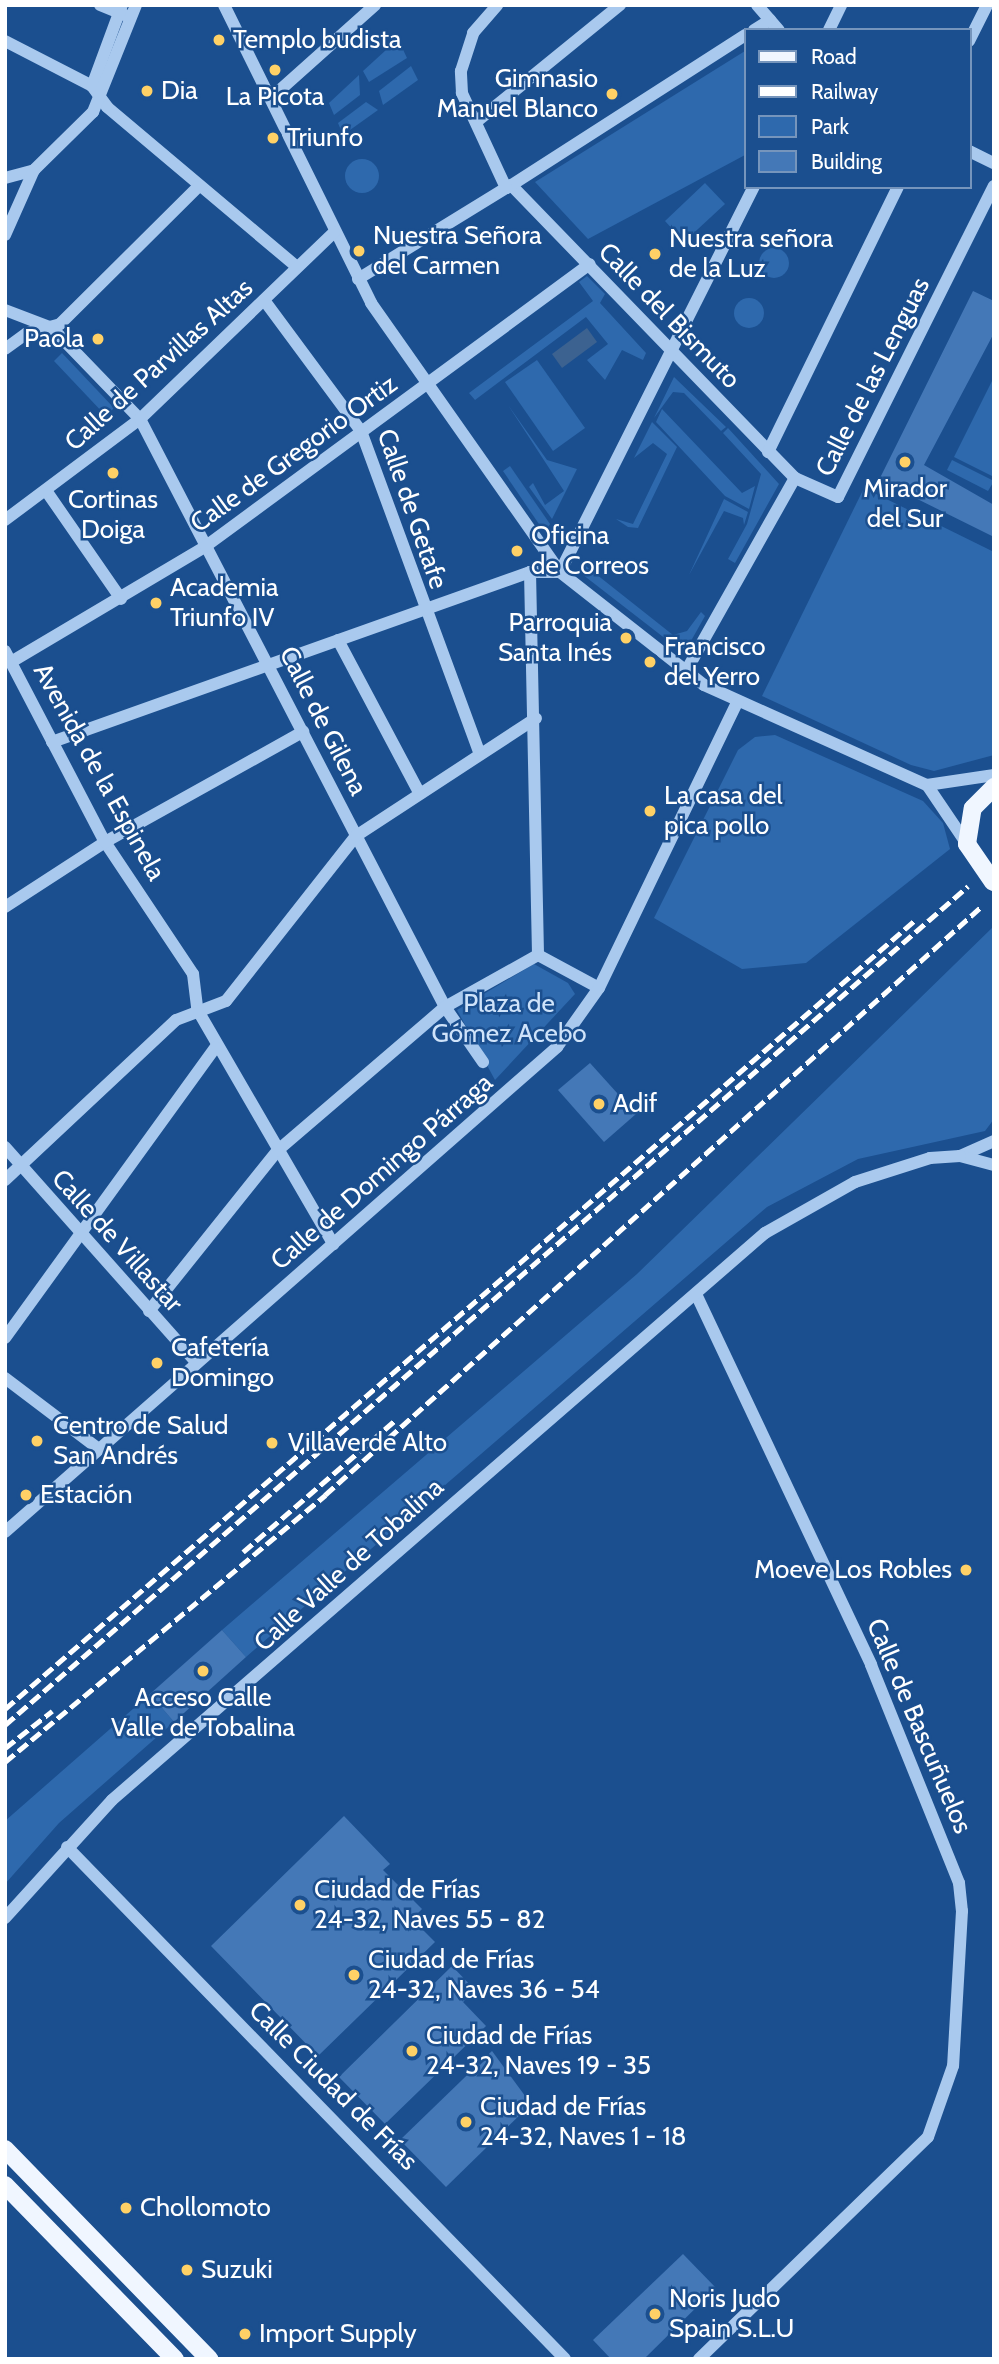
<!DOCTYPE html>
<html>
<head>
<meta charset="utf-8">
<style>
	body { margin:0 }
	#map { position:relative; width:999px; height:2364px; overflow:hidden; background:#1b4f8f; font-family:Cabin,sans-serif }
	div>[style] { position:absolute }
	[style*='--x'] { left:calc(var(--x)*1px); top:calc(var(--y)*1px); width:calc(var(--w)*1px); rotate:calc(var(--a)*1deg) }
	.green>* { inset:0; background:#2e69ad }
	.round { border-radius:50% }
	.water>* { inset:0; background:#3c6290 }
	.building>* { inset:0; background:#4478b7 }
	.minor>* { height:12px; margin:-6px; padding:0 6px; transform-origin:6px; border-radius:6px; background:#a9c9ee }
	.major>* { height:18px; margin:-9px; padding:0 9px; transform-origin:9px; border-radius:9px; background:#f0f6ff }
	.rail>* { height:4.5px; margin-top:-2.25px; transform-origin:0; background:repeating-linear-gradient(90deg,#fff 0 12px,transparent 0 17px) }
	.major-bridge>* { height:18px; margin:-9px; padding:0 9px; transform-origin:9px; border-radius:9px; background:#f0f6ff }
	.dots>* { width:19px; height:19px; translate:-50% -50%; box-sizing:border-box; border:4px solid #1b4f8f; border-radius:50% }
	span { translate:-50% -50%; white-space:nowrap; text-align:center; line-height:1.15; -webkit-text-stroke:5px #1b4f8f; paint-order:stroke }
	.poi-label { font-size:26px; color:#fff }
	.left { translate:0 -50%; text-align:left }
	.right { translate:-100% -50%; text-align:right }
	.street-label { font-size:26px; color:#fff }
	.park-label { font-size:26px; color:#cfe3fa }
	.frame { position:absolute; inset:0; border:7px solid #fff; pointer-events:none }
	.legend { position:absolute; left:744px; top:28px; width:228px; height:161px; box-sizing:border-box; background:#1b4f8f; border:2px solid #7695bc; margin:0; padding:9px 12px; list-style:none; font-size:21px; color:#fff }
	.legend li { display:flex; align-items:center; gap:14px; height:35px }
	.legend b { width:35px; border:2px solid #7695bc }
</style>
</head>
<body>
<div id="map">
	<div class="green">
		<div style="clip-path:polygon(398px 39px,407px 58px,369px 82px,363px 71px)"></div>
		<div style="clip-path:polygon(745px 51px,745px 155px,588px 239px,535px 182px)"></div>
		<div style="clip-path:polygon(411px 66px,418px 80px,383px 105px,379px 91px)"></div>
		<div style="clip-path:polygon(359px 75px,360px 95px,334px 115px,329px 103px)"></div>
		<div style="clip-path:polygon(366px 102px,378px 110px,343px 135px,338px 123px)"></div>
		<div class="round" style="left:345px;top:159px;width:34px;height:34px"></div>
		<div style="clip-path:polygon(705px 183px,725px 204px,684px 242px,665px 221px)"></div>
		<div class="round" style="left:759px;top:248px;width:30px;height:30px"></div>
		<div style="clip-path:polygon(587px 276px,605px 294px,600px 303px,646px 353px,643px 360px,622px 350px,605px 380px,587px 360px,608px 344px,586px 317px,475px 400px,469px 393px,593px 301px,579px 282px)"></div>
		<div class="round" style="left:734px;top:298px;width:30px;height:30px"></div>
		<div style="clip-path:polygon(62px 353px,114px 408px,106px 416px,54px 361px)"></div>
		<div style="clip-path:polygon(537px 360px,585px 428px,553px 451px,505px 382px)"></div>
		<div style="clip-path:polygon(674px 377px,726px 427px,721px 431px,684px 393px,673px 392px,654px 418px)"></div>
		<div style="clip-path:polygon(994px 377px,994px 477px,954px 457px)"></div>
		<div style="clip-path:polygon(508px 405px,547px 460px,577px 469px,552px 519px,529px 487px,533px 483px,545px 505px,564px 491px)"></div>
		<div style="clip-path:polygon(662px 409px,742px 493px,755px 486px,749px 509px,725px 496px,656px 422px)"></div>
		<div style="clip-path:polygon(652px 422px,677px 447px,638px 528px,628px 527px,616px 519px,633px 524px,667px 454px,653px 443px,634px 458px)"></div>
		<div style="clip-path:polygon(728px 428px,779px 484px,735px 563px,728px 559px,747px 524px,761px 474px,723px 433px)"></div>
		<div style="clip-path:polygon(952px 460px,994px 481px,988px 491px,947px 470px)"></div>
		<div style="clip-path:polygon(510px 466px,550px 524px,545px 533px,503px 471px)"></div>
		<div style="clip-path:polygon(864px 488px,994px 552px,994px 755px,934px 771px,911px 765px,762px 696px)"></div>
		<div style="clip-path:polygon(724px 499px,748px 512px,744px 525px,743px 518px,724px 511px,689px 575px)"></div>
		<div style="clip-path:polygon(582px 563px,673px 635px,687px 631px,701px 612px,705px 616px,687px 648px,680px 650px,578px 571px)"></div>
		<div style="clip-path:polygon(775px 735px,923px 801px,943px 823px,950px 849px,806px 963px,742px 969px,654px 918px,738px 750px,755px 737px)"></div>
		<div style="clip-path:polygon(994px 926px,994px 1119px,985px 1131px,858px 1159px,767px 1207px,246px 1657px,222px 1630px,637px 1274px)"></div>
		<div style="clip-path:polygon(534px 964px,568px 983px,575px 994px,495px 1080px,457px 1010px)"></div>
		<div style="clip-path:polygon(150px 1694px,174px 1722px,59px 1823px,5px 1884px,5px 1821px)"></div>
	</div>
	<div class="water">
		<div style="clip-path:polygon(587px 328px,597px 342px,562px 368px,552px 354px)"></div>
	</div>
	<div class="building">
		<div style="clip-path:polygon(973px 291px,994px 301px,994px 333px,924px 465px,994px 505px,994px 537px,879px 480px)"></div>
		<div style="clip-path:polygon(590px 1063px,636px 1114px,604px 1142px,558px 1090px)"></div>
		<div style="clip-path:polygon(222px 1630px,246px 1657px,174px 1722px,150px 1694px)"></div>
		<div style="clip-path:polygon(344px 1816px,390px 1864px,383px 1870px,422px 1909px,412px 1919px,435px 1942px,318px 2056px,211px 1946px)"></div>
		<div style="clip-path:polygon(452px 1966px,475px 1990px,463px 2002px,486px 2026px,385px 2124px,339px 2077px)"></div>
		<div style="clip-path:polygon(492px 2051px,531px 2104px,446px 2187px,400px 2140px)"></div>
		<div style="clip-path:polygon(683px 2254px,716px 2288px,644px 2359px,611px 2359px,593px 2340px)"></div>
	</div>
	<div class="minor">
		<div style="--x:100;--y:5;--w:27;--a:22"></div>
		<div style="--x:224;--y:5;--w:332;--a:63.7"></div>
		<div style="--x:371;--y:303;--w:329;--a:54.9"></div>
		<div style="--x:560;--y:572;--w:183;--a:38.1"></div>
		<div style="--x:704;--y:685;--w:244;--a:24.2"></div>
		<div style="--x:927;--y:785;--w:71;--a:55.9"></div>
		<div style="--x:757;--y:5;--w:33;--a:49"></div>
		<div style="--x:754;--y:30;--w:19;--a:-32"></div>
		<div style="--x:829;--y:30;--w:28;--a:-64"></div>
		<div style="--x:5;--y:41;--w:98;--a:27.3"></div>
		<div style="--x:92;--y:86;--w:26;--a:54"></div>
		<div style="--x:107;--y:107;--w:248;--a:40.1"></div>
		<div style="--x:969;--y:41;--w:40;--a:-63.4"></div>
		<div style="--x:92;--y:86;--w:86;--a:-69.7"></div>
		<div style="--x:271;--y:98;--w:140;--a:-41.8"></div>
		<div style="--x:476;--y:122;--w:186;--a:-39.1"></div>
		<div style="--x:969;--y:151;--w:28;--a:26"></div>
		<div style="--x:5;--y:178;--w:30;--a:-15"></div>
		<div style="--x:34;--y:170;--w:83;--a:-44.5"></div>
		<div style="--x:93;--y:112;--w:115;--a:-68.1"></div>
		<div style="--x:511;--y:185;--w:408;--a:45.9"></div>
		<div style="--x:795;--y:478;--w:47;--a:23.8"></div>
		<div style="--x:838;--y:497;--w:348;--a:-63.4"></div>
		<div style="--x:507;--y:188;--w:283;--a:-32.7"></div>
		<div style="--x:5;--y:235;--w:71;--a:-66"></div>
		<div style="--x:358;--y:279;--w:174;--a:-31.6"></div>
		<div style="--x:506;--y:188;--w:105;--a:-114.9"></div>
		<div style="--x:462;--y:93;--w:22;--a:-93"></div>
		<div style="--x:461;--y:71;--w:40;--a:-72"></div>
		<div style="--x:473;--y:33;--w:37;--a:-49"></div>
		<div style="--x:264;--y:300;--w:163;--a:53.5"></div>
		<div style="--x:361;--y:431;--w:344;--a:69.8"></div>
		<div style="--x:5;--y:310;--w:50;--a:21"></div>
		<div style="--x:52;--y:328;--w:127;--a:46"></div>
		<div style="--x:140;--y:419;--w:662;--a:62.58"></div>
		<div style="--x:445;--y:1007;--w:67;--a:55.4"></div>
		<div style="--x:5;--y:349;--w:27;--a:-36"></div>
		<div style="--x:27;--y:333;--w:34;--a:-15"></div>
		<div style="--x:60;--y:324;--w:194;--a:-44.8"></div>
		<div style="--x:768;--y:452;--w:295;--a:-63.9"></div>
		<div style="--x:47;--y:492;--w:130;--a:55.3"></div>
		<div style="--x:5;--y:520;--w:169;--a:-36.8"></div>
		<div style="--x:140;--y:419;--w:269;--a:-43.9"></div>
		<div style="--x:530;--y:572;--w:383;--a:88.8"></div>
		<div style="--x:560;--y:572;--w:431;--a:-63.3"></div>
		<div style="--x:338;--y:640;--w:174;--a:62"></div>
		<div style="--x:5;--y:651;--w:216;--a:62.4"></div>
		<div style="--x:105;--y:842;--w:159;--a:56.3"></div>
		<div style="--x:193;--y:974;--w:35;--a:83"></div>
		<div style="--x:197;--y:1009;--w:272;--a:59.9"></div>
		<div style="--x:11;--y:662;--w:227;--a:-30.7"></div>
		<div style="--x:206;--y:546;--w:476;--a:-36.3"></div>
		<div style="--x:685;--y:673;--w:224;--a:-60.6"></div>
		<div style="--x:52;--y:742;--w:507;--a:-19.58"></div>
		<div style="--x:530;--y:572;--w:30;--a:0"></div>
		<div style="--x:927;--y:785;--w:68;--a:-8.5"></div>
		<div style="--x:5;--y:907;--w:119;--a:-33"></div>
		<div style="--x:105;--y:842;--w:227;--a:-29.1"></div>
		<div style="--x:538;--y:955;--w:69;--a:28.4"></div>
		<div style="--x:994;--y:1141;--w:37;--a:156"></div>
		<div style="--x:960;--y:1156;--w:35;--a:15"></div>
		<div style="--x:5;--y:1147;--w:289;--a:48.4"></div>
		<div style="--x:5;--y:1180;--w:234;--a:-43.1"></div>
		<div style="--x:176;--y:1020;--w:53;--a:-20.8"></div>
		<div style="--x:226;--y:1001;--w:210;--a:-51.8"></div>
		<div style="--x:356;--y:836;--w:215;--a:-33.2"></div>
		<div style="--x:696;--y:1294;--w:410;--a:64.7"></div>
		<div style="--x:871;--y:1665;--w:235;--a:68"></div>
		<div style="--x:959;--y:1883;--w:28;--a:84"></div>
		<div style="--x:962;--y:1911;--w:155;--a:93.3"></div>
		<div style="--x:953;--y:2066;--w:75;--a:109.4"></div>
		<div style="--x:928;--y:2137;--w:319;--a:135.9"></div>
		<div style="--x:149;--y:1311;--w:205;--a:-51.3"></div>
		<div style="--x:277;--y:1151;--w:221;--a:-40.6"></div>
		<div style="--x:445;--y:1007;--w:107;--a:-29.2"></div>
		<div style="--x:5;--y:1338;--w:359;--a:-54.1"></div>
		<div style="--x:5;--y:1378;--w:118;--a:37.1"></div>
		<div style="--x:5;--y:1532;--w:735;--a:-41.3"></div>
		<div style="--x:557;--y:1047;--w:72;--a:-54.6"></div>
		<div style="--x:599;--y:988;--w:319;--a:-64.2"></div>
		<div style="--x:67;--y:1847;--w:714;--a:45.79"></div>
		<div style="--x:5;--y:1918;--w:159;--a:-47.8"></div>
		<div style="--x:112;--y:1800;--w:865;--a:-40.97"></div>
		<div style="--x:765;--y:1233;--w:103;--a:-29.5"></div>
		<div style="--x:855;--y:1182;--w:79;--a:-17.7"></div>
		<div style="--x:930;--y:1158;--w:30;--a:-4"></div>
	</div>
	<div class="major">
		<div style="--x:967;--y:844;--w:36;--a:-81"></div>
		<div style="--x:973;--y:808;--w:30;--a:-45"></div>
		<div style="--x:5;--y:2149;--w:293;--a:45.8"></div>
		<div style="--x:5;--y:2185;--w:243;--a:45.7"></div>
	</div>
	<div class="rail">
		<div style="--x:243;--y:1552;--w:200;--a:-40.9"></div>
		<div style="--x:5;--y:1709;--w:1203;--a:-40.92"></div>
		<div style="--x:5;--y:1725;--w:1277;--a:-41.06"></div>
		<div style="--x:5;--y:1748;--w:60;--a:-38.2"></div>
		<div style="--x:5;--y:1762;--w:417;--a:-39.8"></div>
		<div style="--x:325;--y:1495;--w:882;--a:-41.88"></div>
	</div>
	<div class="major-bridge">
		<div style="--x:967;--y:844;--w:46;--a:55.6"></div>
	</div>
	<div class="dots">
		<div style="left:219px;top:40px;background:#ffd166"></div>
		<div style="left:275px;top:70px;background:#ffd166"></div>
		<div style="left:147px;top:91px;background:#ffd166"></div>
		<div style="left:612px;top:94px;background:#ffd166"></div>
		<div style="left:273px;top:138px;background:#ffd166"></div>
		<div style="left:359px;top:251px;background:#ffd166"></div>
		<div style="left:655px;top:254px;background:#ffd166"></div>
		<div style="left:98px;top:339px;background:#ffd166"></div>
		<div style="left:905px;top:462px;background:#ffd166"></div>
		<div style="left:113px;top:473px;background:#ffd166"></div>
		<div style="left:517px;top:551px;background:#ffd166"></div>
		<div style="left:156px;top:603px;background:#ffd166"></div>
		<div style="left:626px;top:638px;background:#ffd166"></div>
		<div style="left:650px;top:662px;background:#ffd166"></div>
		<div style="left:650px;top:811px;background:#ffd166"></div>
		<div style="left:599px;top:1104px;background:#ffd166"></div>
		<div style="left:157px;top:1363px;background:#ffd166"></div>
		<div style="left:37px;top:1441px;background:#ffd166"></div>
		<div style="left:272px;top:1443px;background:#ffd166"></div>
		<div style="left:26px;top:1495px;background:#ffd166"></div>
		<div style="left:966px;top:1570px;background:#ffd166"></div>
		<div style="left:203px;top:1671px;background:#ffd166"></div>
		<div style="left:300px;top:1905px;background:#ffd166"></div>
		<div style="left:354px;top:1975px;background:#ffd166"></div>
		<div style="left:412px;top:2051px;background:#ffd166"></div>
		<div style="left:466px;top:2122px;background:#ffd166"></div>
		<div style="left:126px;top:2208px;background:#ffd166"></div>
		<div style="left:187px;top:2270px;background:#ffd166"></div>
		<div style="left:655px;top:2314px;background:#ffd166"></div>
		<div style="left:245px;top:2334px;background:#ffd166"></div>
	</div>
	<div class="poi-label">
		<span class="left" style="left:233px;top:40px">Templo budista</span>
		<span class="right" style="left:598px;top:94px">Gimnasio<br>Manuel Blanco</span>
		<span class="left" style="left:161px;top:91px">Dia</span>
		<span style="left:275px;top:97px">La Picota</span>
		<span class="left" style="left:287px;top:138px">Triunfo</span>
		<span class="left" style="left:373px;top:251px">Nuestra Señora<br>del Carmen</span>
		<span class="left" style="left:669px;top:254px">Nuestra señora<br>de la Luz</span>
		<span class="right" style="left:84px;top:339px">Paola</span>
		<span style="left:905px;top:504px">Mirador<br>del Sur</span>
		<span style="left:113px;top:515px">Cortinas<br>Doiga</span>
		<span class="left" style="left:531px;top:551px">Oficina<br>de Correos</span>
		<span class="left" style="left:170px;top:603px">Academia<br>Triunfo IV</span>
		<span class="right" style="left:612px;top:638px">Parroquia<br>Santa Inés</span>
		<span class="left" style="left:664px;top:662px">Francisco<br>del Yerro</span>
		<span class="left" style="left:664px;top:811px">La casa del<br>pica pollo</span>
		<span class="left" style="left:613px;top:1104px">Adif</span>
		<span class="left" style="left:171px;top:1363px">Cafetería<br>Domingo</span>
		<span class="left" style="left:53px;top:1441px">Centro de Salud<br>San Andrés</span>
		<span class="left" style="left:288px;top:1443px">Villaverde Alto</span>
		<span class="left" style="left:40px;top:1495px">Estación</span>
		<span class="right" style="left:952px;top:1570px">Moeve Los Robles</span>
		<span style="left:203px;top:1713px">Acceso Calle<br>Valle de Tobalina</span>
		<span class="left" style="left:314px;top:1905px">Ciudad de Frías<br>24-32, Naves 55 - 82</span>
		<span class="left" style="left:368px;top:1975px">Ciudad de Frías<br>24-32, Naves 36 - 54</span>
		<span class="left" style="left:426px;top:2051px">Ciudad de Frías<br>24-32, Naves 19 - 35</span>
		<span class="left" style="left:480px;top:2122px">Ciudad de Frías<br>24-32, Naves 1 - 18</span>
		<span class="left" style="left:140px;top:2208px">Chollomoto</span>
		<span class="left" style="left:201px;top:2270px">Suzuki</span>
		<span class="left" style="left:669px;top:2314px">Noris Judo<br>Spain S.L.U</span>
		<span class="left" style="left:259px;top:2334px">Import Supply</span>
	</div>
	<div class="street-label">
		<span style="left:669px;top:316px;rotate:46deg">Calle del Bismuto</span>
		<span style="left:159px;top:365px;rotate:-42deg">Calle de Parvillas Altas</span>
		<span style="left:873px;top:377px;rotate:-63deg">Calle de las Lenguas</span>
		<span style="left:294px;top:454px;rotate:-36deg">Calle de Gregorio Ortiz</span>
		<span style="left:412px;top:509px;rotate:71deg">Calle de Getafe</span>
		<span style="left:323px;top:721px;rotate:63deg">Calle de Gilena</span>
		<span style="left:99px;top:772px;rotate:61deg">Avenida de la Espinela</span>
		<span style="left:382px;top:1172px;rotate:-41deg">Calle de Domingo Párraga</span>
		<span style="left:117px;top:1241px;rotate:48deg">Calle de Villastar</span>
		<span style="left:349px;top:1565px;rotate:-42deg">Calle Valle de Tobalina</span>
		<span style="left:919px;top:1726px;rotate:67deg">Calle de Bascuñuelos</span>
		<span style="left:333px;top:2086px;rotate:45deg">Calle Ciudad de Frías</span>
	</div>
	<div class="park-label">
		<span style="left:509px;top:1019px">Plaza de<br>Gómez Acebo</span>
	</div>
	<div class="frame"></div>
	<ul class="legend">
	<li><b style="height:9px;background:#f0f6ff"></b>Road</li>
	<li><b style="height:9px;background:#fff"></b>Railway</li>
	<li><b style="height:19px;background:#2e69ad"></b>Park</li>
	<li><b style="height:19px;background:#4478b7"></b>Building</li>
	</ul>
</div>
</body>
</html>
